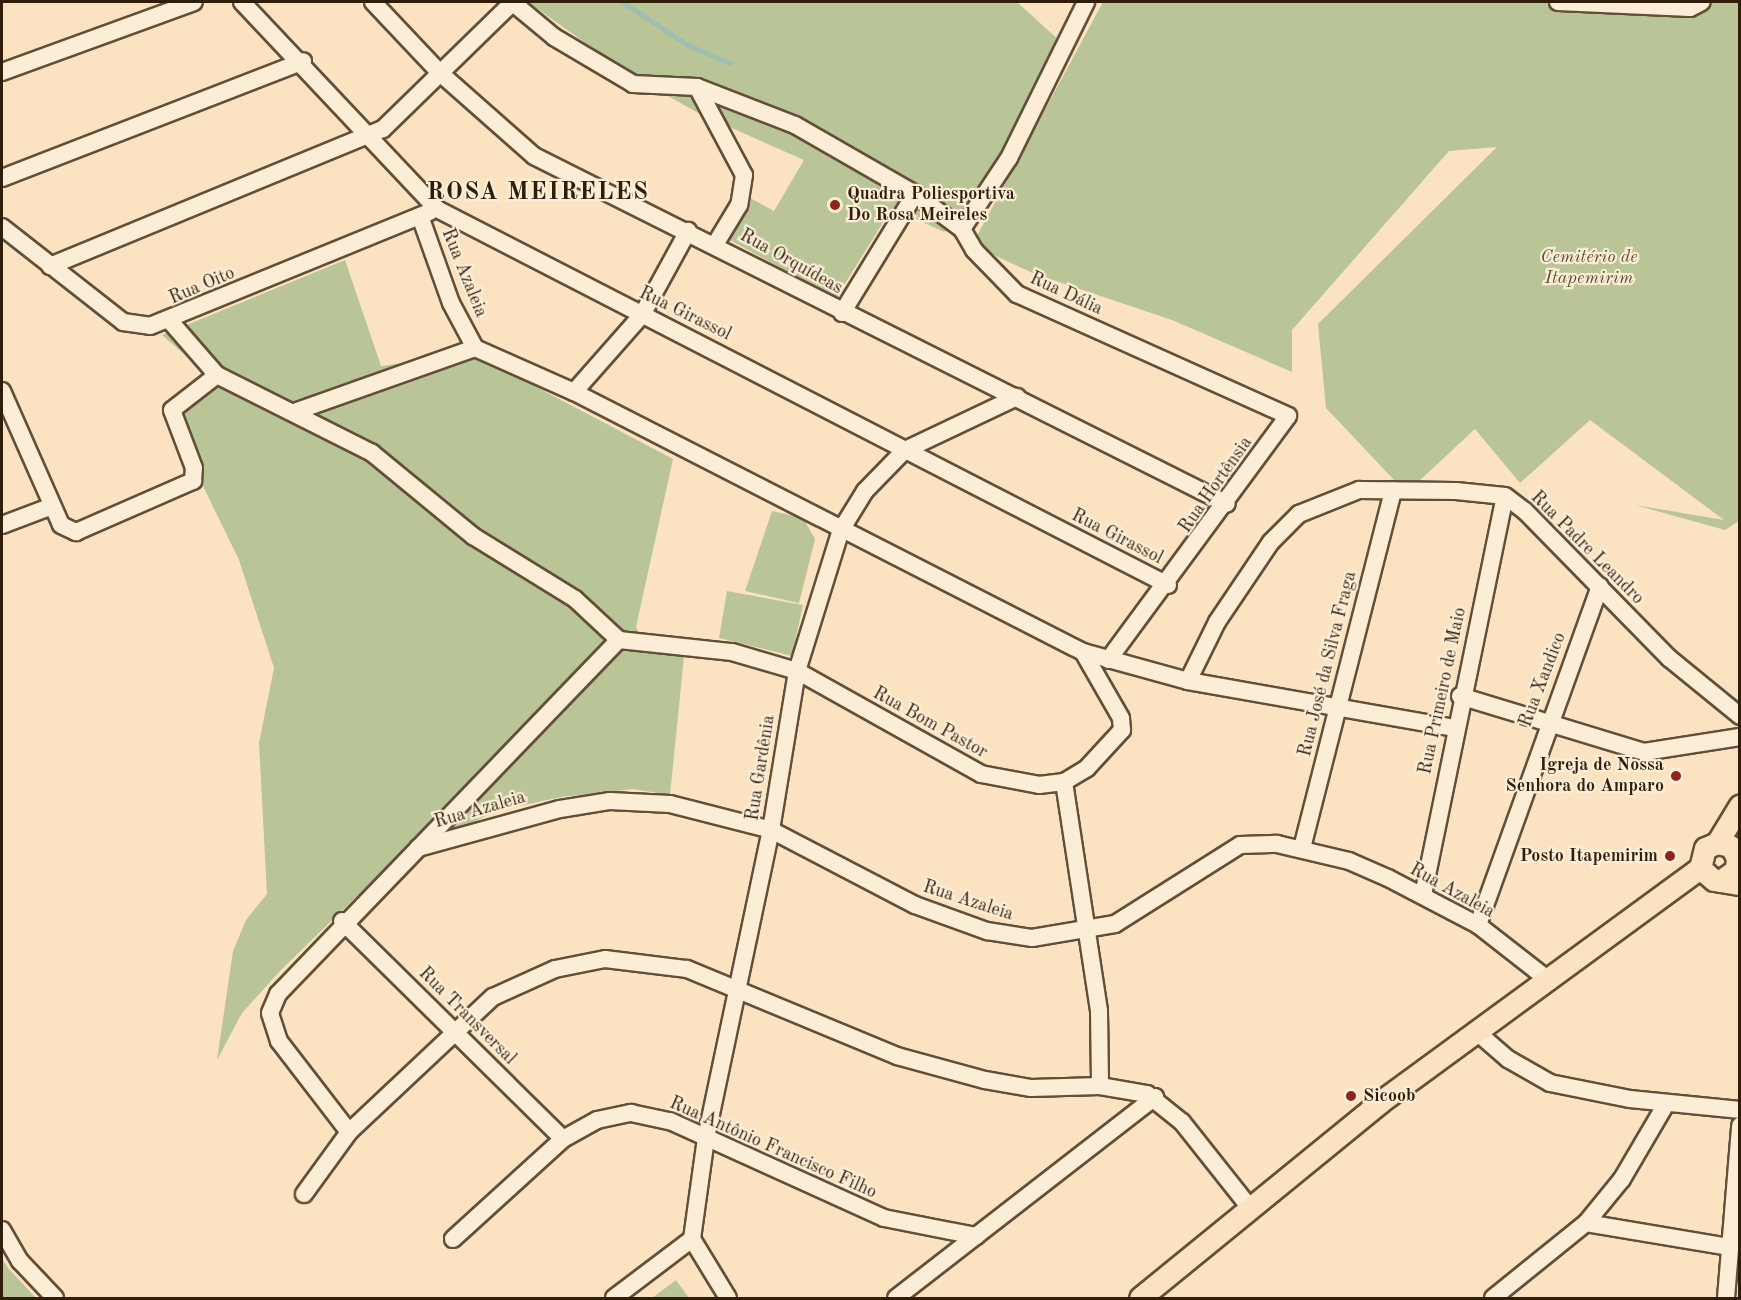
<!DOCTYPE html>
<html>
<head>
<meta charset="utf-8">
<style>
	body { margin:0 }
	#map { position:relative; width:1741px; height:1300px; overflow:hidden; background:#fbe3c1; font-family:"Old Standard TT",serif }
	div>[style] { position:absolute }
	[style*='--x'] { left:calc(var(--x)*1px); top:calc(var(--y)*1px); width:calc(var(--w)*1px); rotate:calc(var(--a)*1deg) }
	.green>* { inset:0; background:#b9c597 }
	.stream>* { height:4.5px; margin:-2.25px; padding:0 2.25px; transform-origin:2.25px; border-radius:2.25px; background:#9fbeae }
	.roads { filter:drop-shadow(2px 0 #634f38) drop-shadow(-2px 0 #634f38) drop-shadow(0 2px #634f38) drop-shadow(0 -2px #634f38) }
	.minor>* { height:16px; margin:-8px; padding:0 8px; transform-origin:8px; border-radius:8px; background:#fcedd7 }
	.major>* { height:21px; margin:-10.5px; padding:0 10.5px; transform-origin:10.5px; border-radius:10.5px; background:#fbe3c1 }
	.dots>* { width:16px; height:16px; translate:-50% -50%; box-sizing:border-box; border:3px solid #fcedd7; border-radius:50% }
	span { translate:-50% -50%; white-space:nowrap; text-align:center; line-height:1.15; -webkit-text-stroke:4.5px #fcedd7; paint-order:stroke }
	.poi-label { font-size:18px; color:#301e0a; font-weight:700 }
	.left { translate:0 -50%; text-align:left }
	.right { translate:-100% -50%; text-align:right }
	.park-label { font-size:18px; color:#595034; font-style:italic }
	.street-label { font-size:18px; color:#301e0a }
	.district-label { font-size:24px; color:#301e0a; font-weight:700; letter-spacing:1.5px }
	.frame { position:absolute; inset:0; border:3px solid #301e0a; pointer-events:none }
</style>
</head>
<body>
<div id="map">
	<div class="green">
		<div style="clip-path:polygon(528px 2px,1017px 2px,1062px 43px,995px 166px,954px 226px,944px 232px,892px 208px,836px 298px,728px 239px,750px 198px,774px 211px,804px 160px,700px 114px,629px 74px)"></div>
		<div style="clip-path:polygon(1103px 2px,1739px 2px,1739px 521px,1725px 530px,1635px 505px,1724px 520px,1590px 420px,1520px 483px,1475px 429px,1418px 482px,1396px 482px,1326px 408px,1318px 324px,1497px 147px,1449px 151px,1292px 330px,1292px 372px,1172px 320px,1035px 274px,972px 245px)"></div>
		<div style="clip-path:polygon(345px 260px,381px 366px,472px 353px,673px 459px,636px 627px,640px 635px,686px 637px,670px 795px,633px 789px,561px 797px,496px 811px,435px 841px,357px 896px,281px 970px,242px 1013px,217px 1060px,233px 951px,246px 920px,267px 894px,259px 743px,274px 668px,239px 560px,166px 410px,208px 375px,162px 335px)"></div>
		<div style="clip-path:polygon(772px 511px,803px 518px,815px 539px,799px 603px,745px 591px)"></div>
		<div style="clip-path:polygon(727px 591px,803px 605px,792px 656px,719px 638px)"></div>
		<div style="clip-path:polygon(2px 1259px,9px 1269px,36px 1298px,2px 1298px)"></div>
		<div style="clip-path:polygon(676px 1280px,689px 1298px,652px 1298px)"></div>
	</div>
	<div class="stream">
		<div style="--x:623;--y:2;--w:78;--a:33.5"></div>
		<div style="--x:688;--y:45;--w:46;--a:23.2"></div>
	</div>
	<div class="roads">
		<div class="minor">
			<div style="--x:242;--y:2;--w:284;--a:46.7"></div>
			<div style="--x:437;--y:209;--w:822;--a:27.22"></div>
			<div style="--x:373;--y:2;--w:98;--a:46.7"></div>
			<div style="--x:440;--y:73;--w:125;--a:41.4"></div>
			<div style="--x:534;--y:156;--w:775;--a:26.66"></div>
			<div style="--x:512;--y:2;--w:55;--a:39.8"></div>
			<div style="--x:554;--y:37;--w:92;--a:30.7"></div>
			<div style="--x:633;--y:84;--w:64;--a:2.7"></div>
			<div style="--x:697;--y:87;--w:105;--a:21.2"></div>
			<div style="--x:795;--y:125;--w:138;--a:29.9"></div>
			<div style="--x:915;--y:194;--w:59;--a:36.7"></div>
			<div style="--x:962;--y:229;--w:24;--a:60"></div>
			<div style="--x:974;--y:250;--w:62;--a:45.7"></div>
			<div style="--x:1017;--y:294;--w:297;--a:24.2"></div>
			<div style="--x:1288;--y:416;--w:303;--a:126.4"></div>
			<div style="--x:1558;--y:2;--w:132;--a:2.6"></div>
			<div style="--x:1690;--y:8;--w:13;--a:-27"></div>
			<div style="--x:2;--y:72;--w:204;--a:-20"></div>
			<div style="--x:697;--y:87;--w:100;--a:61.9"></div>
			<div style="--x:744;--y:175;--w:30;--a:99"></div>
			<div style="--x:739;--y:205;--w:44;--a:121.2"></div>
			<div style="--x:2;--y:178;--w:323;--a:-21.2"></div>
			<div style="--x:420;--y:216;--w:92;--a:70.4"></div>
			<div style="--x:451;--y:303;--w:51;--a:61.9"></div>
			<div style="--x:475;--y:348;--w:108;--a:24"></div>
			<div style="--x:574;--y:392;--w:572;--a:27.06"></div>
			<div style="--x:1083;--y:652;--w:109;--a:15.4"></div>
			<div style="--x:1188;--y:681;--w:270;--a:10"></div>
			<div style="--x:2;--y:227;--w:154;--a:38.1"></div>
			<div style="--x:123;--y:322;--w:27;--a:8"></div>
			<div style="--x:150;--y:326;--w:302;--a:-22.2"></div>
			<div style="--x:962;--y:229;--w:85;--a:-56.5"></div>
			<div style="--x:1009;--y:158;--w:174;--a:-63.7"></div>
			<div style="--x:50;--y:266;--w:360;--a:-22.4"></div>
			<div style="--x:383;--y:129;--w:182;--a:-44.3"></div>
			<div style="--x:842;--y:313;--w:140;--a:-58.5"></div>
			<div style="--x:170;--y:321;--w:72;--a:49"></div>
			<div style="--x:217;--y:375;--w:174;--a:26.7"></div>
			<div style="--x:372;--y:453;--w:131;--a:39.4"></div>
			<div style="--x:473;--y:536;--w:120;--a:31.7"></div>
			<div style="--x:575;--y:599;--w:60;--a:43"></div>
			<div style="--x:2;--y:391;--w:146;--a:66.2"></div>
			<div style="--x:61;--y:525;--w:17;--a:25"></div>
			<div style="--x:76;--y:532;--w:128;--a:-23.6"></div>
			<div style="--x:193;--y:481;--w:13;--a:-86"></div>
			<div style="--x:194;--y:468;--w:62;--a:-110.8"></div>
			<div style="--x:172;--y:410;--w:57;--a:-37.9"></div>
			<div style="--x:574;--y:392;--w:103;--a:-48.6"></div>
			<div style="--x:642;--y:315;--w:96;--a:-61.3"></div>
			<div style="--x:297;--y:411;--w:189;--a:-19.5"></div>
			<div style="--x:2;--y:525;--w:53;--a:-20.8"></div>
			<div style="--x:1188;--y:681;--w:66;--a:-63.8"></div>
			<div style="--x:1217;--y:622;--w:97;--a:-56"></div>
			<div style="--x:1271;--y:542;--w:40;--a:-45"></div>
			<div style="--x:1299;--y:514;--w:65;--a:-21.8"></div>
			<div style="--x:1359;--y:490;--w:97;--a:0.6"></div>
			<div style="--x:1456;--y:491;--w:49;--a:5.8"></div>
			<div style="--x:1505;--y:496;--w:25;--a:37"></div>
			<div style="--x:1525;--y:511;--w:206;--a:45.6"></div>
			<div style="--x:1669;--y:658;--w:92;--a:39.2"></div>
			<div style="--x:1460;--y:696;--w:192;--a:16.9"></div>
			<div style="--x:1644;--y:752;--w:97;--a:-8.9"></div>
			<div style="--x:1064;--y:782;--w:232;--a:81.3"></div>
			<div style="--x:1099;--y:1011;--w:75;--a:89.2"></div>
			<div style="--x:418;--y:848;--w:147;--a:-15.4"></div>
			<div style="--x:560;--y:809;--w:51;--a:-9.1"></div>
			<div style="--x:610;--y:801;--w:60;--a:2.9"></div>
			<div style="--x:670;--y:804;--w:104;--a:14.4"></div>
			<div style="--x:771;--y:830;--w:162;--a:27.5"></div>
			<div style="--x:915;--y:905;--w:77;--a:19.9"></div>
			<div style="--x:987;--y:931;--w:46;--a:8.8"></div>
			<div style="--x:1032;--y:938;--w:84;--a:-9.6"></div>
			<div style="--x:1115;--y:924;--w:148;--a:-32.3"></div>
			<div style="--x:1240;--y:845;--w:37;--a:-2"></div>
			<div style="--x:1277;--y:844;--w:74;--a:13.3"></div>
			<div style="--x:1349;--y:861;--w:43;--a:23.6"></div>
			<div style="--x:1388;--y:878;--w:102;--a:27.6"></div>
			<div style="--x:1478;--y:925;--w:88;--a:38"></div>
			<div style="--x:1302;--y:848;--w:369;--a:-75.7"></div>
			<div style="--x:1423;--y:895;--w:407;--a:-78.4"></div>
			<div style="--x:342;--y:921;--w:310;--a:44.6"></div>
			<div style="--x:1478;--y:925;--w:360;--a:-70.2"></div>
			<div style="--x:1478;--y:1033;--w:40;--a:41"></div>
			<div style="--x:1508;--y:1059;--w:48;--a:29.7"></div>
			<div style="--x:1550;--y:1083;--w:82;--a:11.3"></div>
			<div style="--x:1630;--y:1099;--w:111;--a:5.7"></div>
			<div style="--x:349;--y:1132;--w:115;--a:-127.6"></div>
			<div style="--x:279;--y:1041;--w:29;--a:-108"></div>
			<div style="--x:270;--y:1013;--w:21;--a:-67"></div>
			<div style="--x:278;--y:994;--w:492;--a:-46.1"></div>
			<div style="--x:619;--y:640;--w:114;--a:6.1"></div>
			<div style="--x:732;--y:652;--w:68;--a:16.3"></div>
			<div style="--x:797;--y:671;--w:211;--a:29.2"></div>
			<div style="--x:981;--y:774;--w:59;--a:10.7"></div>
			<div style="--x:1039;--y:785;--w:25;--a:-7"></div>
			<div style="--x:1064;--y:782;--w:27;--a:-31"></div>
			<div style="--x:1087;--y:768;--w:52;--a:-47.4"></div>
			<div style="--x:1122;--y:730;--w:12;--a:-95"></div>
			<div style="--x:1121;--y:718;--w:76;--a:-119.9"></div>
			<div style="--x:304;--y:1194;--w:77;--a:-54"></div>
			<div style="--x:349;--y:1132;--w:197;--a:-43.2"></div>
			<div style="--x:493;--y:997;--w:68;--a:-24.3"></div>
			<div style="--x:555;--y:969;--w:51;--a:-11.3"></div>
			<div style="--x:605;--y:959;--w:83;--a:7"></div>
			<div style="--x:687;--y:969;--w:227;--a:22.5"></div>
			<div style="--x:897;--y:1056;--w:91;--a:15.3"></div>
			<div style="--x:985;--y:1080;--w:47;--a:9.9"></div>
			<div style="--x:1031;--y:1088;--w:69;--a:-1.7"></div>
			<div style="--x:1100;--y:1086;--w:48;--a:9.7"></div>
			<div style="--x:1147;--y:1094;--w:45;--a:38.7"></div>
			<div style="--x:1182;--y:1122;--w:111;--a:51.6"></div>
			<div style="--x:1586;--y:1223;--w:146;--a:9.5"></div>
			<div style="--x:2;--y:1230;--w:36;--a:60"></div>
			<div style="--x:20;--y:1261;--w:51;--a:46.6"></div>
			<div style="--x:453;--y:1239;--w:149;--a:-42.3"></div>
			<div style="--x:563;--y:1139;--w:39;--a:-29"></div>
			<div style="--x:597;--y:1120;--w:35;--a:-12"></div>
			<div style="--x:631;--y:1113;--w:40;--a:12"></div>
			<div style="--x:670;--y:1121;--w:235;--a:24.4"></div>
			<div style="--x:884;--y:1218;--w:94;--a:11.1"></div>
			<div style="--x:692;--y:1239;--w:102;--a:-82.1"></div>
			<div style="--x:706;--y:1138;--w:315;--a:-78.1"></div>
			<div style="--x:771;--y:830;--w:161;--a:-80.7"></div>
			<div style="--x:797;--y:671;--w:148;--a:-72.7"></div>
			<div style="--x:841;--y:530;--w:46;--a:-58.4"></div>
			<div style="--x:865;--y:491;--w:57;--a:-45.7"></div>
			<div style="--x:905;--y:450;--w:124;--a:-25.3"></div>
			<div style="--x:692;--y:1239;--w:69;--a:58.6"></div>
			<div style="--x:614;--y:1298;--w:98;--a:-37.1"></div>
			<div style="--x:896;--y:1298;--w:328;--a:-37.8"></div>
			<div style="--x:1493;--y:1298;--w:119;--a:-38.9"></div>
			<div style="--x:1586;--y:1223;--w:57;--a:-50.7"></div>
			<div style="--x:1622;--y:1179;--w:87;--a:-59.6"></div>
			<div style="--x:1726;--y:1298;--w:173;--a:-85.3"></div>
		</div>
		<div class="major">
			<div style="--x:1717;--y:843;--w:44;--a:-58.8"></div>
			<div style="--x:1720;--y:881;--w:19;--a:-35"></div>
			<div style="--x:1736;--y:870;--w:13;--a:-86"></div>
			<div style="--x:1737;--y:857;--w:13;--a:-122"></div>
			<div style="--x:1730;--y:846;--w:13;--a:-167"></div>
			<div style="--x:1717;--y:843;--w:13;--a:157"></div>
			<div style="--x:1705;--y:848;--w:21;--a:104"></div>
			<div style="--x:1700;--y:868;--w:18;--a:41"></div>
			<div style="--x:1714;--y:880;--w:26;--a:9"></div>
			<div style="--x:1140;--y:1298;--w:310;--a:-39.2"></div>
			<div style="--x:1380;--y:1102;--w:396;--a:-36.2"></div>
		</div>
	</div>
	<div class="dots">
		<div style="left:835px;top:205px;background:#8f2418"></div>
		<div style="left:1676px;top:776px;background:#8f2418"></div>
		<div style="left:1670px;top:856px;background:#8f2418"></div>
		<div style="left:1351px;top:1096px;background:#8f2418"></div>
	</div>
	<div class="poi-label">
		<span class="left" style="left:847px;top:205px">Quadra Poliesportiva<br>Do Rosa Meireles</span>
		<span class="right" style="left:1664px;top:776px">Igreja de Nossa<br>Senhora do Amparo</span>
		<span class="right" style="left:1658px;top:856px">Posto Itapemirim</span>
		<span class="left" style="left:1363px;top:1096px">Sicoob</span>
	</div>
	<div class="park-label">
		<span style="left:1589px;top:268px">Cemitério de<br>Itapemirim</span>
	</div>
	<div class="street-label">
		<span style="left:791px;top:262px;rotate:29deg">Rua Orquídeas</span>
		<span style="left:464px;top:273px;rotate:68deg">Rua Azaleia</span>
		<span style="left:202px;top:286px;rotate:-23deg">Rua Oito</span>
		<span style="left:1066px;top:294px;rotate:25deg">Rua Dália</span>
		<span style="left:685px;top:314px;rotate:26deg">Rua Girassol</span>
		<span style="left:1216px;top:485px;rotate:-55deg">Rua Hortênsia</span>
		<span style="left:1117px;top:537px;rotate:27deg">Rua Girassol</span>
		<span style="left:1587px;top:548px;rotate:45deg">Rua Padre Leandro</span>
		<span style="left:1328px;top:664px;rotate:-76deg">Rua José da Silva Fraga</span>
		<span style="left:1543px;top:680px;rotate:-69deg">Rua Xandico</span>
		<span style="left:1443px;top:691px;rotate:-78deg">Rua Primeiro de Maio</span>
		<span style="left:930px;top:723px;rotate:29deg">Rua Bom Pastor</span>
		<span style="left:761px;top:768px;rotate:-81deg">Rua Gardênia</span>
		<span style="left:480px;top:810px;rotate:-16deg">Rua Azaleia</span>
		<span style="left:1452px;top:891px;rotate:29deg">Rua Azaleia</span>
		<span style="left:968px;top:901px;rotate:18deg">Rua Azaleia</span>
		<span style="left:467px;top:1016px;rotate:45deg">Rua Transversal</span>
		<span style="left:773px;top:1148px;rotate:24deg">Rua Antônio Francisco Filho</span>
	</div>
	<div class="district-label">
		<span style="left:538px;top:194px">ROSA MEIRELES</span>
	</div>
	<div class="frame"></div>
</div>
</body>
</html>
